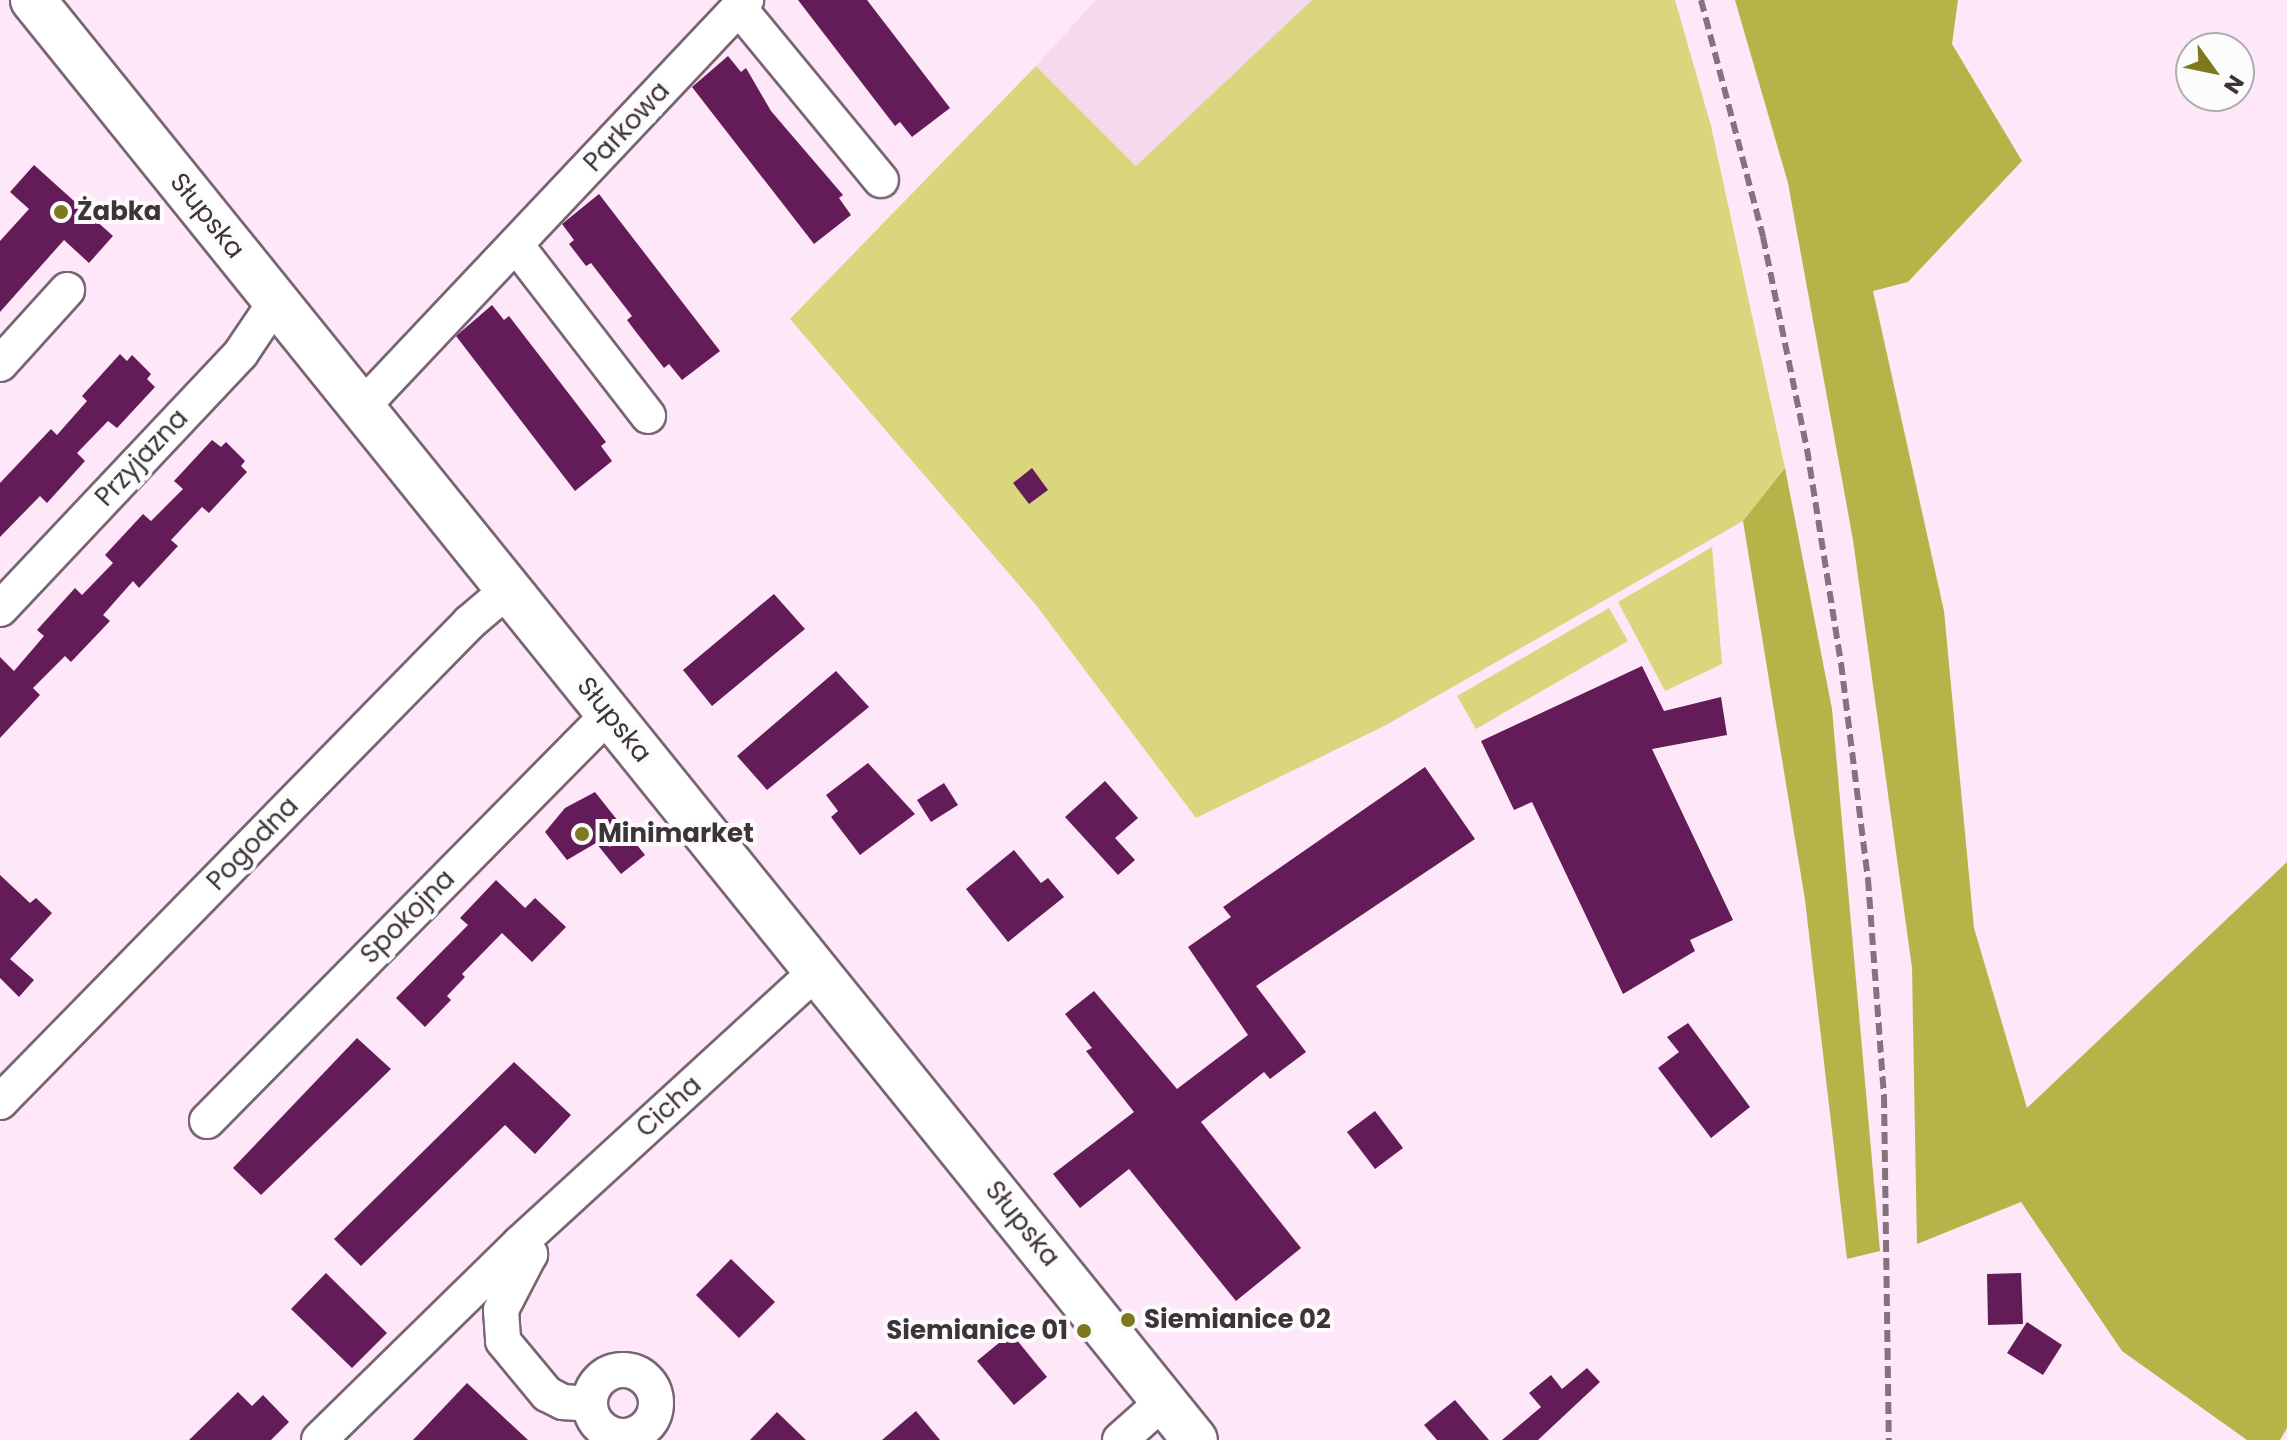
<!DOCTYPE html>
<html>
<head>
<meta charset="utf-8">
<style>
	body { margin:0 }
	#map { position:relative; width:2287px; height:1440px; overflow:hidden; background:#fee7f8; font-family:Poppins,sans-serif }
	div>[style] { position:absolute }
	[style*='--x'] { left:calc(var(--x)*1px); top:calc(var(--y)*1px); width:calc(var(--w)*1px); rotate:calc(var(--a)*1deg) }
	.built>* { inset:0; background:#f5d9ee }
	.green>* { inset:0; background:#d9d67d }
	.forest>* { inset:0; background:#b7b348 }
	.building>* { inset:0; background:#641c59 }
	.roads { filter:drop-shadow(2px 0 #786574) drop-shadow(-2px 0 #786574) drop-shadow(0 2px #786574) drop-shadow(0 -2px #786574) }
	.minor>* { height:34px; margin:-17px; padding:0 17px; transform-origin:17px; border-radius:17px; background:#fff }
	.minor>.ring { margin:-17px; padding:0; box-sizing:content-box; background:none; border:34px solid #fff; border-radius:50% }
	.major>* { height:44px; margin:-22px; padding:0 22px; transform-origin:22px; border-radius:22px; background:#fff }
	.rail>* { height:6px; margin-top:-3px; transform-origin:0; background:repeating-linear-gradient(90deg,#82747e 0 12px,transparent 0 18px) }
	.dots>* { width:22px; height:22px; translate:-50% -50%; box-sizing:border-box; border:4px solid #fcfcfc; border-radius:50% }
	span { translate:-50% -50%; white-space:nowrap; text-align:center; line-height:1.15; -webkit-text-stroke:8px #fcfcfc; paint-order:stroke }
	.street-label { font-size:26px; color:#3d343a }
	.poi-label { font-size:26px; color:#3d343a; font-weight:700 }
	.left { translate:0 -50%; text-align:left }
	.right { translate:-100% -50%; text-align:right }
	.north { position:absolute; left:2175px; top:32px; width:80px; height:80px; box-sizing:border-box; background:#fcfcfc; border:2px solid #b0acae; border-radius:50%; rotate:123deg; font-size:22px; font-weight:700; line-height:32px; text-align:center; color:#3d343a }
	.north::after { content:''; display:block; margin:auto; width:28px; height:36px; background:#7d791f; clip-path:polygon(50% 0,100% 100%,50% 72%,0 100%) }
</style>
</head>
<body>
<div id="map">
	<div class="built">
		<div style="clip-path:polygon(1096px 0,1312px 0,1136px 166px,1036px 66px)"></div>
	</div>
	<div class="green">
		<div style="clip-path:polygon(1312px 0,1675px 0,1711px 126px,1785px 468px,1743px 521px,1386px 725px,1196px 818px,1036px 605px,790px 319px,1036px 66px,1136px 166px)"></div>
		<div style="clip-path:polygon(1712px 547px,1722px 664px,1665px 691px,1618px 602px)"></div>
		<div style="clip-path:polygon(1609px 608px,1628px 641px,1476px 729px,1457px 696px)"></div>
	</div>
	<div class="forest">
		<div style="clip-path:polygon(1735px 0,1958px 0,1952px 44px,2022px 161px,1908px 282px,1873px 291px,1944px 611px,1974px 928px,2027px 1108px,2287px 862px,2287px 1428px,2280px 1440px,2247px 1440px,2122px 1351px,2021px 1202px,1917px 1244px,1912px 968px,1853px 540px,1788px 183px)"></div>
		<div style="clip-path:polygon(1785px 468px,1832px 709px,1880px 1251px,1847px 1259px,1805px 900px,1743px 521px)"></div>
	</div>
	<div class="building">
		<div style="clip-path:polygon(798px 0,867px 0,950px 108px,912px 137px,900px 122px,895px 126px)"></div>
		<div style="clip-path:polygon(728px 56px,741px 72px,746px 68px,771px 111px,843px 195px,839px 198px,851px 215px,814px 244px,692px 87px)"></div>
		<div style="clip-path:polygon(34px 165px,113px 236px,89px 263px,64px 240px,0 312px,0 241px,29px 209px,10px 192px)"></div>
		<div style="clip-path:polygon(599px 194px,720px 351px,682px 380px,669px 364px,664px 368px,636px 332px,627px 320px,632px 316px,591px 263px,586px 266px,569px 244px,574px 240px,562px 224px)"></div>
		<div style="clip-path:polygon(492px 305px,504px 320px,509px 316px,606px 442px,601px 446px,612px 461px,575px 491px,456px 336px)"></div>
		<div style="clip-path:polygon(120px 354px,127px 361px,132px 355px,151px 374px,147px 379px,155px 387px,117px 428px,108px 421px,77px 453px,85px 461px,47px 503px,40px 496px,0 537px,0 483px,51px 429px,57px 435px,87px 401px,82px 396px)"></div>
		<div style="clip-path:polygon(212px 440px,221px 447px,226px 442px,245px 461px,241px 466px,247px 472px,209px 513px,202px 507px,171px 540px,178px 546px,139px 588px,133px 581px,103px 615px,110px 621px,71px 662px,65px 656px,33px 688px,40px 695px,0 738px,0 657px,14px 671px,44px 636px,37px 630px,75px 588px,82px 595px,113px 563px,105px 555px,143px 514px,151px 521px,183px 489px,174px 481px)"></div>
		<div style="clip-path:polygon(1032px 468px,1048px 490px,1029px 504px,1013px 483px)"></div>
		<div style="clip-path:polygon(774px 594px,805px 629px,712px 706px,683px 670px)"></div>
		<div style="clip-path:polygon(1642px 666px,1664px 711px,1721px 697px,1727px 735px,1652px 749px,1733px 920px,1690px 940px,1695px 951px,1623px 994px,1532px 802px,1514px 810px,1481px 741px)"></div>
		<div style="clip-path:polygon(836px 671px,869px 707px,767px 790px,737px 756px)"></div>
		<div style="clip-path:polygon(868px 763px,915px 814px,860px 855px,831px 817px,838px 811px,826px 795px)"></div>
		<div style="clip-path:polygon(1425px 767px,1475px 839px,1256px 986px,1306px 1052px,1270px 1079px,1264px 1072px,1201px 1122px,1301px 1248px,1236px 1301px,1129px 1169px,1080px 1208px,1053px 1174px,1134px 1112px,1086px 1051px,1092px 1048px,1065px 1014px,1094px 991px,1177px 1089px,1248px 1035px,1188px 947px,1231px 917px,1223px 907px)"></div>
		<div style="clip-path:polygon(1105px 781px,1138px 818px,1115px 838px,1135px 860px,1118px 875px,1065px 817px)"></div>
		<div style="clip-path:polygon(944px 783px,958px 805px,931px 822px,917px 800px)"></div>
		<div style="clip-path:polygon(595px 792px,645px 855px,621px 874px,596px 843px,567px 860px,545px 832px,565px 808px)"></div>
		<div style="clip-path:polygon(1014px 850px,1041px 883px,1048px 878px,1064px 897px,1008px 942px,966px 889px)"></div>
		<div style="clip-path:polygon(0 875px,30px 903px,36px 898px,52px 913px,10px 959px,34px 980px,19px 997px,0 978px)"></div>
		<div style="clip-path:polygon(496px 880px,525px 908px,535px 898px,566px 927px,532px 962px,502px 933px,462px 974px,465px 977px,447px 996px,451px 1000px,425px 1027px,396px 998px,468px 925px,460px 918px)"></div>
		<div style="clip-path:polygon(1688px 1023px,1750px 1107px,1711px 1138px,1658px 1068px,1679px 1052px,1667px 1037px)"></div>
		<div style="clip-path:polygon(357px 1038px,391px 1069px,261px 1195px,233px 1168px)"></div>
		<div style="clip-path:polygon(514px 1062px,571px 1115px,535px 1154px,505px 1125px,361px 1266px,334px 1239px)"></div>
		<div style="clip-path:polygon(1375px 1111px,1403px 1148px,1375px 1169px,1347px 1132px)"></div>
		<div style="clip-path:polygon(731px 1259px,775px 1302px,739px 1338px,696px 1295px)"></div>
		<div style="clip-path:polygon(326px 1273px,387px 1333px,352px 1368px,291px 1309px)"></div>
		<div style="clip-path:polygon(2021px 1273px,2023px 1324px,1988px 1325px,1987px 1274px)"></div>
		<div style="clip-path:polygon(2027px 1322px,2062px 1345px,2043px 1375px,2007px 1353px)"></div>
		<div style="clip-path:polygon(1011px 1333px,1047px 1377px,1014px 1405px,977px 1361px)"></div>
		<div style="clip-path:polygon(1587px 1368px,1600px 1382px,1538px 1440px,1502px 1440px,1541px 1407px,1529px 1393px,1551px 1375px,1562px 1389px)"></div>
		<div style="clip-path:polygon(467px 1383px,528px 1440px,413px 1440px)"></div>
		<div style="clip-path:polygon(238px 1392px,252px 1406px,263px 1395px,289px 1422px,271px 1440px,189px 1440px)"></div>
		<div style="clip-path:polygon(1455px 1400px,1489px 1440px,1437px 1440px,1424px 1425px)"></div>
		<div style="clip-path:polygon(916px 1411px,940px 1440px,882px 1440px)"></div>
		<div style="clip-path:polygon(777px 1412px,806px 1440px,750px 1440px)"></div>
	</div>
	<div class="roads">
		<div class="minor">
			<div style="--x:739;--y:8;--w:223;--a:50.5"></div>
			<div style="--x:516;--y:245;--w:216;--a:52.3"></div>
			<div style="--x:0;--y:364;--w:100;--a:-47.8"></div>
			<div style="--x:362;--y:407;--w:560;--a:-46.67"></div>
			<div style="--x:0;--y:609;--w:352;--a:-46.7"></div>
			<div style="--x:241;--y:353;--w:63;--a:-56.1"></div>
			<div style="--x:0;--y:1102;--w:672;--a:-45.6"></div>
			<div style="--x:470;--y:622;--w:51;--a:-40.2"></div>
			<div style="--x:207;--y:1121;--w:572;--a:-45.35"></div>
			<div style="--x:523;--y:1246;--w:11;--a:49"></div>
			<div style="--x:530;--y:1254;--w:63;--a:117.4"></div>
			<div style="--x:501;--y:1310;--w:31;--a:86"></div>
			<div style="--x:503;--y:1341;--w:69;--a:50.3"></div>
			<div style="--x:547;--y:1394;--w:18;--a:27"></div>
			<div style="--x:563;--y:1402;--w:27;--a:4"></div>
			<div class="ring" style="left:590px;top:1370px;width:32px;height:32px"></div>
			<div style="--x:319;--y:1440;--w:281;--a:-44.4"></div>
			<div style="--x:520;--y:1243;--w:403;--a:-42.5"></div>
			<div style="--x:1120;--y:1440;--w:59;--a:-41.6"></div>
		</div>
		<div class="major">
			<div style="--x:33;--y:0;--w:1850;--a:51.1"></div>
		</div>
	</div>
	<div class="rail">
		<div style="--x:1701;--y:0;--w:245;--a:75.3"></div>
		<div style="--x:1763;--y:237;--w:217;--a:78.3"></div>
		<div style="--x:1807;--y:449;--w:217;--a:81"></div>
		<div style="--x:1841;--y:663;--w:218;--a:82.9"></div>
		<div style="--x:1868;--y:879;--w:218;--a:85.8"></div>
		<div style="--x:1884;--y:1096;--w:344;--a:89.2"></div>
	</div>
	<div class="dots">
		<div style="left:61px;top:212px;background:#7d791f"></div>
		<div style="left:582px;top:834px;background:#7d791f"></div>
		<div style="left:1128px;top:1320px;background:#7d791f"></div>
		<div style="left:1084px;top:1331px;background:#7d791f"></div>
	</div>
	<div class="street-label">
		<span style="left:627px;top:127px;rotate:-47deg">Parkowa</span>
		<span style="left:207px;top:216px;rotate:51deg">Słupska</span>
		<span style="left:142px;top:458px;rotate:-47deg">Przyjazna</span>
		<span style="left:614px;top:720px;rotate:51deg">Słupska</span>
		<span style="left:253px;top:844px;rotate:-46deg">Pogodna</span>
		<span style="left:408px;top:917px;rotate:-45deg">Spokojna</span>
		<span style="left:669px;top:1107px;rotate:-42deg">Cicha</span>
		<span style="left:1022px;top:1224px;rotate:51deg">Słupska</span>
	</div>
	<div class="poi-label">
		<span class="left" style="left:77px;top:212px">Żabka</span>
		<span class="left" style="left:598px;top:834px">Minimarket</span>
		<span class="left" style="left:1144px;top:1320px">Siemianice 02</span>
		<span class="right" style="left:1068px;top:1331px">Siemianice 01</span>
	</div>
	<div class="north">N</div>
</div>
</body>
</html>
